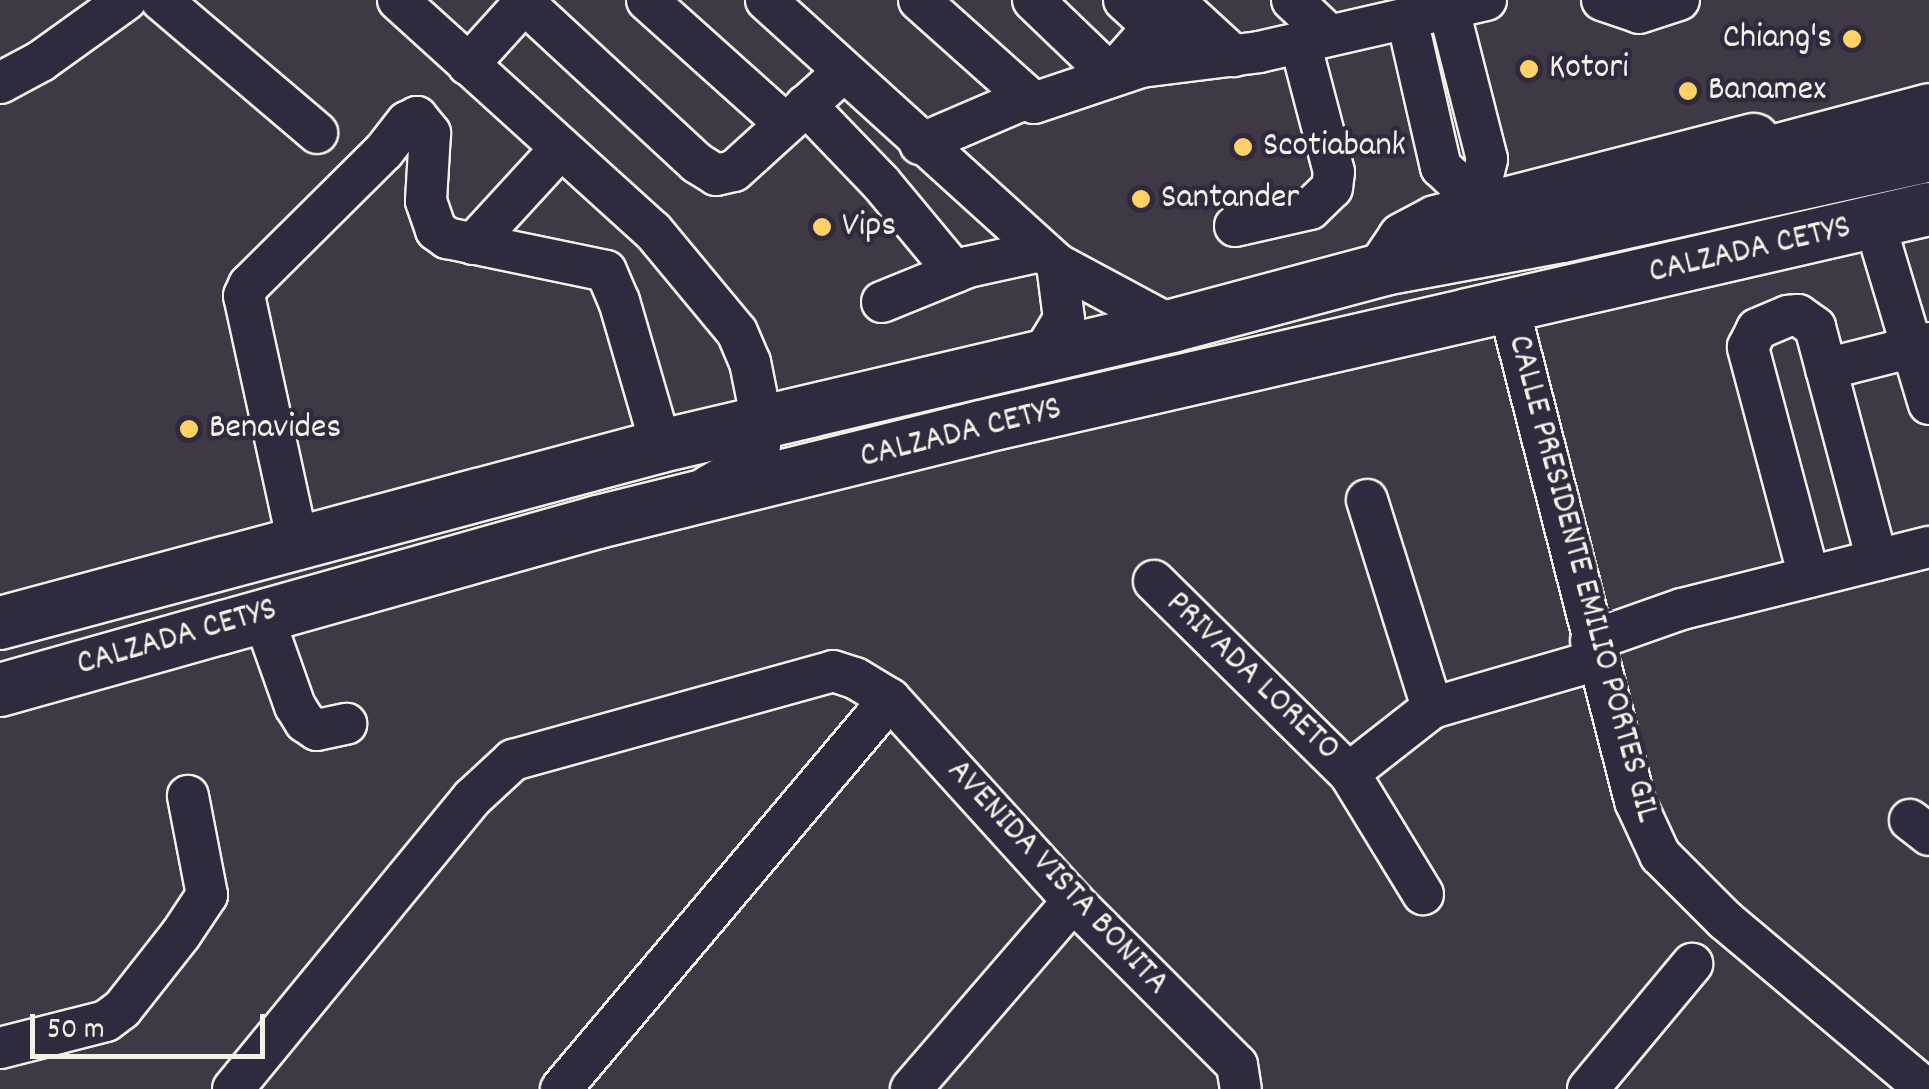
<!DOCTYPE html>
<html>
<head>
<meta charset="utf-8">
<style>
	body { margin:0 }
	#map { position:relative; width:1929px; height:1089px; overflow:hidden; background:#413845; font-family:Dekko,sans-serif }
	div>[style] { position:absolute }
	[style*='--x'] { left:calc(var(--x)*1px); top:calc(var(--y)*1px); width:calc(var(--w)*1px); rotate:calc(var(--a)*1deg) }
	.roads { filter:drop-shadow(2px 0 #f4f1e8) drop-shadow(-2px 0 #f4f1e8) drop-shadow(0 2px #f4f1e8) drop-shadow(0 -2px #f4f1e8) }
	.minor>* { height:40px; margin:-20px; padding:0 20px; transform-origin:20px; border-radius:20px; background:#2f2a3d }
	.major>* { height:52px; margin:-26px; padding:0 26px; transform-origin:26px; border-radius:26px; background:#2f2a3d }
	.dots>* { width:28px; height:28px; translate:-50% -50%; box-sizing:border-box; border:5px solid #2f2a3d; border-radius:50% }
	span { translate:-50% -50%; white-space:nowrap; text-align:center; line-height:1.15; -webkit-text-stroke:9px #2f2a3d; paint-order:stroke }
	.poi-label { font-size:35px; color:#f4f1e8 }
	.right { translate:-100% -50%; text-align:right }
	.left { translate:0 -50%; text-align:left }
	.street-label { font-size:35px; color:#f4f1e8 }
	.scale { position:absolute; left:30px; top:1014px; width:235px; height:45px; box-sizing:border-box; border:5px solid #f4f1e8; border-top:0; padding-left:12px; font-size:30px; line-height:35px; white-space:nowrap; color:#f4f1e8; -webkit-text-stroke:8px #2f2a3d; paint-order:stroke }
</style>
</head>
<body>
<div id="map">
	<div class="roads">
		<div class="minor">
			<div style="--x:161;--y:0;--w:205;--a:40.4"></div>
			<div style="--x:398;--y:0;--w:344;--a:42.2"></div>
			<div style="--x:653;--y:231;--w:131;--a:50.3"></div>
			<div style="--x:737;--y:332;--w:33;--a:67"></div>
			<div style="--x:750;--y:362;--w:61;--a:78.7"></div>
			<div style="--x:762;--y:422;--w:23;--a:95"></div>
			<div style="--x:760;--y:445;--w:20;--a:120"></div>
			<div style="--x:750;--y:462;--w:48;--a:150.3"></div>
			<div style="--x:521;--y:0;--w:240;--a:42.8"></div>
			<div style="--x:697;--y:163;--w:22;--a:32"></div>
			<div style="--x:716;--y:175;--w:18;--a:-13"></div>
			<div style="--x:734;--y:171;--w:147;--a:-42.2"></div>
			<div style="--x:647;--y:0;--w:186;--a:41.9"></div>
			<div style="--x:766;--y:0;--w:393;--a:42.2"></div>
			<div style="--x:1057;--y:264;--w:131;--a:28.3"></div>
			<div style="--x:919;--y:0;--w:154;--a:41.8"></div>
			<div style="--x:1034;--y:103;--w:113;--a:-18.6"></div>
			<div style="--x:1141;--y:67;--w:119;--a:-7.2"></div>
			<div style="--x:1259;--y:52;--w:233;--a:-12.9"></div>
			<div style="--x:1033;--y:0;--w:108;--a:43.9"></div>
			<div style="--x:1124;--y:0;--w:67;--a:42.6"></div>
			<div style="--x:1173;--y:0;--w:83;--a:42.6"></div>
			<div style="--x:1292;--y:0;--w:51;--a:43.4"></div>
			<div style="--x:1602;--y:0;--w:39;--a:19"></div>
			<div style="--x:1639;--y:13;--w:42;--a:-18"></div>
			<div style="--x:1449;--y:10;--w:154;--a:75.7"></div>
			<div style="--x:1487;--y:159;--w:43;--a:103.4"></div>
			<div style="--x:1477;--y:201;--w:36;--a:80"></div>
			<div style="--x:1407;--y:19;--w:152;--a:77.1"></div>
			<div style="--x:1441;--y:167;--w:50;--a:43.4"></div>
			<div style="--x:468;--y:65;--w:88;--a:-47.8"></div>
			<div style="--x:1111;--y:75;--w:100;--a:-48.7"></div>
			<div style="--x:0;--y:83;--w:47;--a:-28.2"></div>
			<div style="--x:41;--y:61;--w:105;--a:-35.7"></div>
			<div style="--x:806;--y:105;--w:108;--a:46.1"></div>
			<div style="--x:881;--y:183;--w:116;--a:50.3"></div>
			<div style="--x:920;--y:144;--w:114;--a:-23.2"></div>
			<div style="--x:1874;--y:221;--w:191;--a:73.3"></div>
			<div style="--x:1235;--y:226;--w:77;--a:-12.8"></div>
			<div style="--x:1310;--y:209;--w:30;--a:-44"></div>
			<div style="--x:1332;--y:188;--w:16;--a:-83"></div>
			<div style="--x:1334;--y:172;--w:134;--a:-104.7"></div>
			<div style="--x:473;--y:244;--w:130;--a:-47.5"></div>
			<div style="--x:882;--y:302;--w:93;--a:-22.1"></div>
			<div style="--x:968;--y:267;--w:75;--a:-12.4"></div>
			<div style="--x:1509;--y:308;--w:509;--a:75.66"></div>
			<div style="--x:1635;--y:801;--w:60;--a:65.2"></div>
			<div style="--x:1660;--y:855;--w:92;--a:45"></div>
			<div style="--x:1725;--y:920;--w:263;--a:40.1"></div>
			<div style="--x:1042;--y:355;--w:42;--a:-58.6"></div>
			<div style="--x:1064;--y:319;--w:55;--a:-97.3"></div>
			<div style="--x:1826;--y:369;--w:106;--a:-14.2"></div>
			<div style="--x:1367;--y:500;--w:218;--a:72.6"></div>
			<div style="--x:298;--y:543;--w:253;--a:-102.3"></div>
			<div style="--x:244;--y:296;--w:12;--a:-66"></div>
			<div style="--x:249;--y:285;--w:190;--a:-44.8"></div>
			<div style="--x:384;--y:151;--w:37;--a:-52"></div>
			<div style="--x:407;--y:122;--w:11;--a:-27"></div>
			<div style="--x:417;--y:117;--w:21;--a:51"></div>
			<div style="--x:430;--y:133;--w:68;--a:93.4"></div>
			<div style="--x:426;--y:201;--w:31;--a:71"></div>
			<div style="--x:436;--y:230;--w:14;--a:36"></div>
			<div style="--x:447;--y:238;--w:162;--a:11.7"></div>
			<div style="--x:606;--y:271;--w:33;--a:67"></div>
			<div style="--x:619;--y:301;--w:151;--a:73.8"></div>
			<div style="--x:1809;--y:577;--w:238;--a:-104.9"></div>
			<div style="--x:1748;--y:347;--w:20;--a:-63"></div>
			<div style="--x:1757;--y:329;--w:34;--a:-23"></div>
			<div style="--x:1788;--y:316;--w:10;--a:-6"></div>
			<div style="--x:1798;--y:315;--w:21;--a:35"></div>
			<div style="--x:1815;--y:327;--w:241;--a:75.1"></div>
			<div style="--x:1154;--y:581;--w:274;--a:44.6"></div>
			<div style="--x:1349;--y:773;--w:142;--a:58.6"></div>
			<div style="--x:262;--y:613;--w:99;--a:70.5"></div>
			<div style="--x:295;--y:706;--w:19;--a:58"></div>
			<div style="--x:305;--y:722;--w:14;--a:34"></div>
			<div style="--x:317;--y:730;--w:30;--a:-12"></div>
			<div style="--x:1591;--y:641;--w:96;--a:-19.4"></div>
			<div style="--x:1682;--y:609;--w:255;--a:-14.1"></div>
			<div style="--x:1349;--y:773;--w:105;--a:-38.1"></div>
			<div style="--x:1432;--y:708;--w:172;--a:-16.2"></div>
			<div style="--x:1910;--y:820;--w:24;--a:38"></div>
			<div style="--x:0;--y:1048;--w:109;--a:-14.3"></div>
			<div style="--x:106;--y:1021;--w:20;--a:-37"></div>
			<div style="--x:122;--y:1009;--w:95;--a:-51.8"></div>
			<div style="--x:181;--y:934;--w:47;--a:-56.3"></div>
			<div style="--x:207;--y:895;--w:101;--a:-100.9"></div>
			<div style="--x:233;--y:1089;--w:377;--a:-50.6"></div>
			<div style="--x:472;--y:798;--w:56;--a:-42.8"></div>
			<div style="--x:513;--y:760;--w:332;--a:-15.5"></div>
			<div style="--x:833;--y:671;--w:23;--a:18"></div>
			<div style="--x:855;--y:678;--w:41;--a:31"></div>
			<div style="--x:890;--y:699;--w:273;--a:47.8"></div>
			<div style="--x:1073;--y:901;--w:232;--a:45"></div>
			<div style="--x:1237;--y:1065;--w:24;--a:81"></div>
			<div style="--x:561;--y:1089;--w:510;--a:-49.85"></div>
			<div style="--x:911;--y:1089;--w:248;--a:-49.2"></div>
			<div style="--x:1588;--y:1089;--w:163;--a:-50.2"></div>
		</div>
		<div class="major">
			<div style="--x:1723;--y:165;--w:213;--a:-14.9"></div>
			<div style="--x:1386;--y:266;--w:32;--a:-56"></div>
			<div style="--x:1404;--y:239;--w:36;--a:-28"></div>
			<div style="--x:1436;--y:222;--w:328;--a:-14.5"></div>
			<div style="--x:0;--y:623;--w:684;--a:-14.99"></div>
			<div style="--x:661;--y:446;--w:525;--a:-13.22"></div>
			<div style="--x:1172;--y:326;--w:220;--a:-15"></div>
			<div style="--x:1384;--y:269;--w:181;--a:-10.5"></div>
			<div style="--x:1562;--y:236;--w:376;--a:-12.4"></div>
			<div style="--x:0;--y:690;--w:621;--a:-15.69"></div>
			<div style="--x:598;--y:522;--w:395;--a:-13.9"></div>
			<div style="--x:981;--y:427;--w:973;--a:-12.95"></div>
		</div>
	</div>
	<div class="dots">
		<div style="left:1852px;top:39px;background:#ffd166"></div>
		<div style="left:1529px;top:69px;background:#ffd166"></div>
		<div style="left:1688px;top:91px;background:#ffd166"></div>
		<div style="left:1243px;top:147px;background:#ffd166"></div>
		<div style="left:1141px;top:199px;background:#ffd166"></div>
		<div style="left:822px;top:227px;background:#ffd166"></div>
		<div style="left:189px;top:429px;background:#ffd166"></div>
	</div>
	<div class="poi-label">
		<span class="right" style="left:1832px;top:39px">Chiang's</span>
		<span class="left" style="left:1549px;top:69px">Kotori</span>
		<span class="left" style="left:1708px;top:91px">Banamex</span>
		<span class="left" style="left:1263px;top:147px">Scotiabank</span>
		<span class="left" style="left:1161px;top:199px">Santander</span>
		<span class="left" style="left:842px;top:227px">Vips</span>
		<span class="left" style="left:209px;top:429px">Benavides</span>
	</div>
	<div class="street-label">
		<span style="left:1750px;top:251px;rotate:-13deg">CALZADA CETYS</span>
		<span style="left:961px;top:434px;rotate:-14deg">CALZADA CETYS</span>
		<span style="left:1582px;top:579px;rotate:75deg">CALLE PRESIDENTE EMILIO PORTES GIL</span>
		<span style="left:177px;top:638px;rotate:-16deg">CALZADA CETYS</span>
		<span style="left:1252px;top:677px;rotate:44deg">PRIVADA LORETO</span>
		<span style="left:1057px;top:878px;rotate:47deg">AVENIDA VISTA BONITA</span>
	</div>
	<div class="scale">50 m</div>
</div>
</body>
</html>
